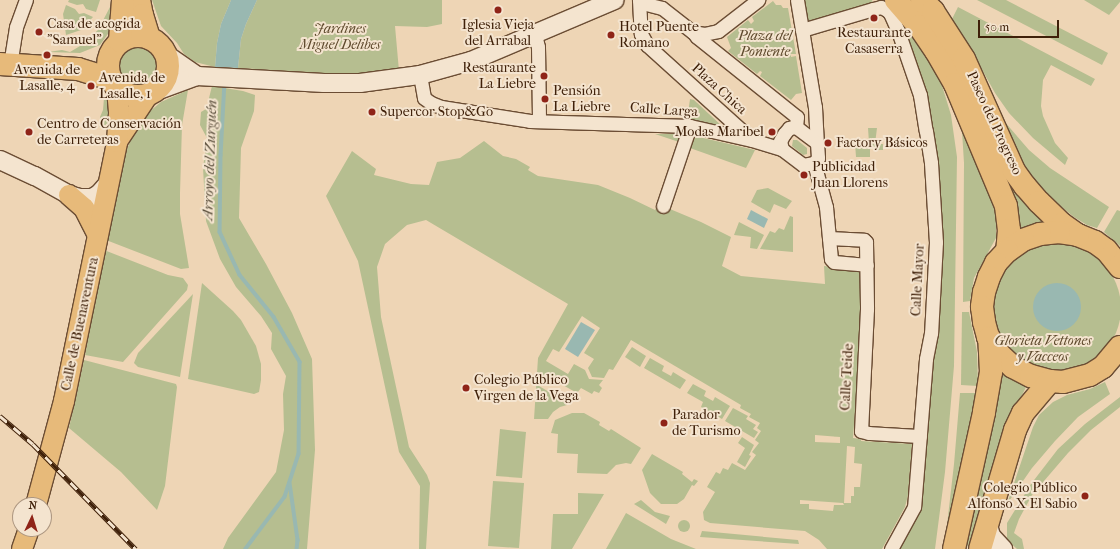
<!DOCTYPE html>
<html>
<head>
<meta charset="utf-8">
<style>
	body { margin:0 }
	#map { position:relative; width:1120px; height:549px; overflow:hidden; background:#eed5b5; font-family:"IM FELL French Canon",serif }
	div>[style] { position:absolute }
	[style*='--x'] { left:calc(var(--x)*1px); top:calc(var(--y)*1px); width:calc(var(--w)*1px); rotate:calc(var(--a)*1deg) }
	.green>* { inset:0; background:#b6be90 }
	.round { border-radius:50% }
	.water>* { inset:0; background:#99b8b1 }
	.stream>* { height:3.5px; margin:-1.75px; padding:0 1.75px; transform-origin:1.75px; border-radius:1.75px; background:#99b8b1 }
	.roads { filter:drop-shadow(1px 0 #6b4d34) drop-shadow(-1px 0 #6b4d34) drop-shadow(0 1px #6b4d34) drop-shadow(0 -1px #6b4d34) }
	.street>* { height:13px; margin:-6.5px; padding:0 6.5px; transform-origin:6.5px; border-radius:6.5px; background:#f4e4cf }
	.secondary>* { height:18px; margin:-9px; padding:0 9px; transform-origin:9px; border-radius:9px; background:#f4e4cf }
	.primary>* { height:20px; margin:-10px; padding:0 10px; transform-origin:10px; border-radius:10px; background:#e7ba7a }
	.highway>* { height:22px; margin:-11px; padding:0 11px; transform-origin:11px; border-radius:11px; background:#e7ba7a }
	.highway>.ring { margin:-11px; padding:0; box-sizing:content-box; background:none; border:22px solid #e7ba7a; border-radius:50% }
	.rail>* { height:4.5px; margin-top:-2.25px; transform-origin:0; background:repeating-linear-gradient(90deg,#f4e4cf 0 9px,#3f2009 0 18px); box-sizing:border-box; border-block:1px solid #3f2009 }
	.dots>* { width:11px; height:11px; translate:-50% -50%; box-sizing:border-box; border:2px solid #f4e4cf; border-radius:50% }
	span { translate:-50% -50%; white-space:nowrap; text-align:center; line-height:1.15; -webkit-text-stroke:4px #f4e4cf; paint-order:stroke }
	.poi-label { font-size:14px; color:#3f2009 }
	.left { translate:0 -50%; text-align:left }
	.right { translate:-100% -50%; text-align:right }
	.park-label { font-size:14px; color:#5d482b; font-style:italic }
	.street-label { font-size:14px; color:#3f2009 }
	.water-label { font-size:15px; color:#5a4e3b; font-style:italic }
	.north { position:absolute; left:12px; top:497px; width:40px; height:40px; box-sizing:border-box; background:#f4e4cf; border:1px solid #ac9680; border-radius:50%; rotate:4deg; font-size:11px; font-weight:700; line-height:16px; text-align:center; color:#3f2009 }
	.north::after { content:''; display:block; margin:auto; width:14px; height:18px; background:#8f2418; clip-path:polygon(50% 0,100% 100%,50% 72%,0 100%) }
	.scale { position:absolute; left:978px; top:20px; width:81px; height:18px; box-sizing:border-box; border:2px solid #3f2009; border-top:0; padding-left:5px; font-size:12px; line-height:14px; white-space:nowrap; color:#3f2009; -webkit-text-stroke:3px #f4e4cf; paint-order:stroke }
</style>
</head>
<body>
<div id="map">
	<div class="green">
		<div style="clip-path:polygon(69px 0,100px 0,96px 12px,86px 9px,83px 4px,77px 5px,68px 2px)"></div>
		<div style="clip-path:polygon(152px 0,231px 0,221px 24px,217px 43px,215px 67px,195px 62px,184px 54px,177px 43px,161px 26px)"></div>
		<div style="clip-path:polygon(257px 0,442px 0,442px 24px,427px 27px,395px 26px,399px 71px,341px 74px,238px 68px,241px 39px,246px 24px)"></div>
		<div style="clip-path:polygon(802px 0,872px 0,873px 3px,806px 22px)"></div>
		<div style="clip-path:polygon(977px 0,1006px 0,1108px 53px,1102px 65px)"></div>
		<div style="clip-path:polygon(1084px 0,1120px 0,1120px 2px,1109px 15px)"></div>
		<div style="clip-path:polygon(773px 1px,776px 5px,781px 5px,783px 8px,788px 8px,796px 54px,791px 54px,791px 57px,796px 56px,802px 93px,796px 94px,791px 100px,760px 76px,762px 72px,760px 71px,757px 74px,728px 51px,731px 48px,727px 37px,748px 20px,751px 24px,754px 21px,752px 17px)"></div>
		<div style="clip-path:polygon(66px 5px,75px 9px,79px 14px,84px 13px,93px 17px,81px 30px,66px 35px,63px 14px)"></div>
		<div style="clip-path:polygon(110px 7px,113px 8px,110px 31px,100px 45px,80px 53px,48px 52px,62px 50px,70px 52px,80px 46px,98px 30px)"></div>
		<div style="clip-path:polygon(958px 7px,1095px 79px,1091px 86px,1051px 65px,1043px 80px,1041px 106px,1043px 116px,1055px 143px,1068px 158px,1065px 165px,1033px 138px,1009px 113px,995px 93px,964px 37px,952px 19px)"></div>
		<div style="clip-path:polygon(904px 25px,920px 45px,940px 79px,951px 115px,957px 157px,954px 366px,945px 472px,935px 549px,900px 549px,919px 507px,935px 162px,925px 88px,903px 30px)"></div>
		<div class="round" style="left:118px;top:46px;width:40px;height:40px"></div>
		<div style="clip-path:polygon(212px 86px,243px 91px,255px 95px,254px 111px,241px 148px,239px 218px,266px 264px,292px 313px,312px 359px,315px 450px,307px 549px,223px 549px,228px 538px,276px 472px,284px 430px,283px 394px,286px 376px,271px 349px,272px 333px,261px 316px,236px 287px,220px 259px,206px 221px,203px 168px,207px 138px,200px 125px,201px 112px,211px 106px,209px 98px)"></div>
		<div style="clip-path:polygon(188px 90px,182px 125px,180px 193px,180px 214px,189px 268px,181px 269px,106px 240px,124px 156px,132px 137px,149px 112px,161px 102px)"></div>
		<div style="clip-path:polygon(104px 98px,107px 99px,110px 107px,108px 110px,110px 112px,107px 124px,101px 127px,99px 127px,101px 122px,100px 117px,103px 110px)"></div>
		<div style="clip-path:polygon(690px 99px,694px 100px,723px 127px,687px 121px)"></div>
		<div style="clip-path:polygon(1004px 121px,1029px 150px,1050px 168px,1109px 207px,1097px 228px,1087px 225px,1074px 217px,1044px 193px,1023px 165px)"></div>
		<div style="clip-path:polygon(985px 127px,1047px 223px,1019px 232px)"></div>
		<div style="clip-path:polygon(868px 128px,877px 128px,875px 144px,883px 144px,883px 150px,877px 150px,877px 147px,870px 147px,870px 157px,856px 157px,855px 143px,869px 143px)"></div>
		<div style="clip-path:polygon(962px 131px,992px 203px,996px 215px,996px 238px,974px 278px,970px 301px,963px 302px,964px 163px)"></div>
		<div style="clip-path:polygon(655px 134px,677px 134px,681px 136px,679px 142px)"></div>
		<div style="clip-path:polygon(697px 137px,699px 137px,755px 150px,746px 168px,690px 148px,694px 139px)"></div>
		<div style="clip-path:polygon(793px 140px,797px 140px,807px 148px,807px 154px,803px 155px,792px 146px)"></div>
		<div style="clip-path:polygon(evenodd,484px 141px,503px 156px,516px 159px,530px 167px,528px 170px,538px 176px,598px 185px,630px 198px,655px 210px,658px 204px,701px 222px,731px 237px,722px 266px,741px 276px,825px 284px,824px 266px,860px 270px,863px 304px,853px 438px,861px 439px,861px 441px,912px 444px,908px 495px,905px 507px,882px 549px,827px 549px,819px 540px,805px 531px,710px 523px,704px 520px,703px 512px,715px 492px,707px 487px,716px 472px,720px 474px,723px 468px,728px 470px,732px 463px,745px 470px,756px 455px,752px 452px,759px 443px,755px 440px,761px 431px,757px 428px,760px 423px,749px 417px,751px 414px,740px 408px,741px 405px,631px 340px,613px 370px,609px 369px,604px 378px,592px 377px,588px 368px,594px 359px,584px 353px,600px 328px,582px 316px,559px 352px,553px 349px,546px 361px,568px 374px,574px 364px,585px 370px,589px 379px,603px 380px,599px 385px,602px 388px,599px 393px,594px 391px,592px 394px,581px 388px,577px 393px,545px 375px,539px 386px,561px 399px,563px 397px,571px 401px,567px 405px,560px 407px,553px 412px,548px 419px,534px 419px,538px 358px,568px 304px,426px 220px,407px 225px,385px 244px,377px 267px,381px 317px,409px 447px,427px 475px,430px 483px,426px 549px,419px 549px,420px 486px,399px 452px,358px 261px,326px 196px,352px 151px,376px 169px,374px 175px,411px 184px,429px 185px,437px 162px,460px 158px,484px 141px,815px 435px,840px 437px,840px 443px,815px 442px,815px 435px,484px 141px,847px 446px,855px 447px,854px 463px,862px 464px,860px 487px,854px 487px,854px 496px,851px 496px,851px 503px,844px 503px,847px 446px,484px 141px,800px 500px,843px 503px,844px 505px,834px 505px,833px 511px,809px 509px,809px 504px,800px 504px,800px 500px)"></div>
		<div style="clip-path:polygon(768px 188px,792px 201px,786px 209px,774px 204px,770px 213px,751px 202px,757px 190px)"></div>
		<div style="clip-path:polygon(1117px 210px,1120px 211px,1120px 246px,1104px 232px)"></div>
		<div style="clip-path:polygon(790px 216px,793px 217px,793px 252px,760px 249px,770px 231px,775px 233px,779px 228px,784px 230px)"></div>
		<div style="clip-path:polygon(739px 222px,764px 235px,757px 249px,750px 248px,751px 237px,734px 235px)"></div>
		<div class="round" style="left:993px;top:244px;width:128px;height:128px"></div>
		<div style="clip-path:polygon(104px 250px,168px 275px,183px 278px,188px 285px,187px 290px,123px 362px,85px 355px)"></div>
		<div style="clip-path:polygon(202px 283px,233px 311px,241px 320px,256px 346px,261px 364px,261px 380px,259px 392px,254px 394px,188px 379px)"></div>
		<div style="clip-path:polygon(193px 294px,180px 377px,138px 367px,134px 363px,138px 353px)"></div>
		<div style="clip-path:polygon(962px 312px,969px 312px,977px 352px,978px 386px,961px 385px)"></div>
		<div style="clip-path:polygon(632px 347px,646px 356px,640px 367px,625px 357px)"></div>
		<div style="clip-path:polygon(650px 358px,664px 366px,662px 371px,671px 376px,673px 372px,686px 380px,680px 389px,644px 368px)"></div>
		<div style="clip-path:polygon(84px 360px,176px 384px,177px 387px,165px 486px,157px 510px,121px 472px,69px 428px)"></div>
		<div style="clip-path:polygon(999px 370px,1008px 377px,1026px 387px,1013px 414px,971px 540px,966px 549px,963px 549px)"></div>
		<div style="clip-path:polygon(1105px 382px,1110px 394px,1078px 417px,1055px 441px,1032px 468px,1007px 504px,1033px 427px,1039px 415px,1053px 402px,1067px 395px,1090px 389px)"></div>
		<div style="clip-path:polygon(693px 384px,706px 391px,704px 396px,713px 401px,715px 397px,730px 406px,722px 419px,701px 407px,703px 402px,687px 393px)"></div>
		<div style="clip-path:polygon(960px 393px,976px 393px,946px 534px,954px 464px)"></div>
		<div style="clip-path:polygon(1120px 397px,1120px 407px,1091px 430px,1068px 453px,1032px 495px,1019px 519px,1014px 533px,1022px 539px,1024px 549px,1017px 549px,1007px 540px,1007px 523px,1031px 484px,1058px 449px,1085px 424px)"></div>
		<div style="clip-path:polygon(733px 408px,748px 416px,746px 419px,756px 425px,753px 429px,758px 432px,754px 438px,725px 421px)"></div>
		<div style="clip-path:polygon(572px 413px,584px 413px,600px 422px,599px 425px,609px 431px,611px 429px,641px 448px,631px 464px,626px 463px,616px 465px,607px 474px,577px 473px,578px 454px,557px 453px,558px 434px,551px 433px,555px 420px)"></div>
		<div style="clip-path:polygon(500px 429px,526px 432px,522px 478px,496px 476px)"></div>
		<div style="clip-path:polygon(742px 437px,754px 445px,749px 455px,751px 456px,745px 467px,737px 462px,745px 448px,738px 443px)"></div>
		<div style="clip-path:polygon(652px 454px,683px 472px,682px 474px,692px 482px,694px 479px,698px 481px,694px 486px,692px 485px,684px 499px,677px 504px,661px 504px,650px 493px,642px 470px)"></div>
		<div style="clip-path:polygon(493px 481px,524px 483px,519px 548px,488px 546px)"></div>
		<div style="clip-path:polygon(578px 493px,604px 494px,572px 549px,551px 549px,553px 514px,578px 514px)"></div>
		<div style="clip-path:polygon(641px 500px,655px 512px,670px 516px,666px 524px,634px 504px)"></div>
		<div style="clip-path:polygon(626px 513px,671px 539px,696px 549px,606px 549px)"></div>
		<div class="round" style="left:678px;top:520px;width:12px;height:12px"></div>
		<div style="clip-path:polygon(702px 531px,798px 540px,799px 544px,700px 537px)"></div>
	</div>
	<div class="water">
		<div style="clip-path:polygon(231px 0,257px 0,246px 24px,241px 39px,238px 68px,215px 67px,217px 43px,221px 24px)"></div>
		<div style="clip-path:polygon(751px 210px,768px 219px,764px 228px,747px 219px)"></div>
		<div class="round" style="left:1033px;top:283px;width:48px;height:48px"></div>
		<div style="clip-path:polygon(581px 322px,595px 330px,578px 357px,565px 349px)"></div>
	</div>
	<div class="stream">
		<div style="--x:225;--y:82;--w:73;--a:93.1"></div>
		<div style="--x:221;--y:155;--w:77;--a:90.7"></div>
		<div style="--x:220;--y:232;--w:47;--a:65.1"></div>
		<div style="--x:240;--y:275;--w:54;--a:51"></div>
		<div style="--x:274;--y:317;--w:52;--a:60"></div>
		<div style="--x:300;--y:362;--w:92;--a:90.6"></div>
		<div style="--x:299;--y:454;--w:45;--a:108"></div>
		<div style="--x:285;--y:497;--w:65;--a:126.9"></div>
		<div style="--x:290;--y:483;--w:58;--a:82"></div>
		<div style="--x:298;--y:540;--w:9;--a:96"></div>
	</div>
	<div class="roads">
		<div class="street">
			<div style="--x:639;--y:0;--w:8;--a:30"></div>
			<div style="--x:646;--y:4;--w:16;--a:14"></div>
			<div style="--x:662;--y:8;--w:39;--a:38"></div>
			<div style="--x:693;--y:32;--w:6;--a:51"></div>
			<div style="--x:697;--y:37;--w:128;--a:38.7"></div>
			<div style="--x:797;--y:117;--w:10;--a:96"></div>
			<div style="--x:639;--y:0;--w:34;--a:87"></div>
			<div style="--x:641;--y:34;--w:13;--a:61"></div>
			<div style="--x:647;--y:45;--w:139;--a:42.1"></div>
			<div style="--x:797;--y:0;--w:109;--a:80.5"></div>
			<div style="--x:815;--y:107;--w:36;--a:87"></div>
			<div style="--x:802;--y:30;--w:74;--a:-16.5"></div>
			<div style="--x:873;--y:9;--w:8;--a:-14"></div>
			<div style="--x:881;--y:7;--w:7;--a:27"></div>
			<div style="--x:887;--y:10;--w:4;--a:45"></div>
			<div style="--x:890;--y:13;--w:20;--a:66"></div>
			<div style="--x:898;--y:31;--w:68;--a:71"></div>
			<div style="--x:920;--y:95;--w:36;--a:81"></div>
			<div style="--x:926;--y:131;--w:32;--a:81"></div>
			<div style="--x:931;--y:163;--w:79;--a:86.4"></div>
			<div style="--x:936;--y:242;--w:91;--a:93.1"></div>
			<div style="--x:931;--y:333;--w:26;--a:101"></div>
			<div style="--x:926;--y:359;--w:148;--a:94.6"></div>
			<div style="--x:914;--y:507;--w:48;--a:118.7"></div>
			<div style="--x:693;--y:32;--w:11;--a:10"></div>
			<div style="--x:704;--y:34;--w:14;--a:-12"></div>
			<div style="--x:718;--y:31;--w:51;--a:-37.8"></div>
			<div style="--x:535;--y:34;--w:13;--a:77"></div>
			<div style="--x:538;--y:47;--w:73;--a:89.2"></div>
			<div style="--x:10;--y:65;--w:38;--a:-81"></div>
			<div style="--x:16;--y:27;--w:29;--a:-70"></div>
			<div style="--x:420;--y:75;--w:23;--a:80"></div>
			<div style="--x:424;--y:98;--w:9;--a:36"></div>
			<div style="--x:431;--y:103;--w:11;--a:22"></div>
			<div style="--x:441;--y:107;--w:90;--a:8.9"></div>
			<div style="--x:530;--y:121;--w:160;--a:1.8"></div>
			<div style="--x:690;--y:126;--w:64;--a:12.7"></div>
			<div style="--x:752;--y:140;--w:31;--a:17"></div>
			<div style="--x:796;--y:127;--w:26;--a:37"></div>
			<div style="--x:817;--y:143;--w:15;--a:86"></div>
			<div style="--x:818;--y:158;--w:6;--a:129"></div>
			<div style="--x:814;--y:163;--w:11;--a:170"></div>
			<div style="--x:803;--y:165;--w:26;--a:-143"></div>
			<div style="--x:782;--y:149;--w:8;--a:-104"></div>
			<div style="--x:780;--y:141;--w:8;--a:-60"></div>
			<div style="--x:784;--y:134;--w:8;--a:-50"></div>
			<div style="--x:789;--y:128;--w:7;--a:-8"></div>
			<div style="--x:814;--y:163;--w:46;--a:74.7"></div>
			<div style="--x:826;--y:207;--w:52;--a:84.5"></div>
			<div style="--x:831;--y:259;--w:4;--a:45"></div>
			<div style="--x:834;--y:262;--w:33;--a:5"></div>
			<div style="--x:663;--y:206;--w:84;--a:-71.4"></div>
			<div style="--x:829;--y:238;--w:35;--a:3"></div>
			<div style="--x:864;--y:240;--w:3;--a:45"></div>
			<div style="--x:866;--y:242;--w:67;--a:89.1"></div>
			<div style="--x:867;--y:309;--w:122;--a:92.8"></div>
			<div style="--x:861;--y:431;--w:8;--a:14"></div>
			<div style="--x:869;--y:433;--w:51;--a:3.4"></div>
		</div>
		<div class="secondary">
			<div style="--x:167;--y:55;--w:37;--a:35"></div>
			<div style="--x:156;--y:91;--w:44;--a:-20.1"></div>
			<div style="--x:197;--y:76;--w:127;--a:3.2"></div>
			<div style="--x:324;--y:83;--w:36;--a:0"></div>
			<div style="--x:360;--y:83;--w:61;--a:-7.6"></div>
			<div style="--x:420;--y:75;--w:53;--a:-15.4"></div>
			<div style="--x:471;--y:61;--w:156;--a:-23"></div>
			<div style="--x:0;--y:160;--w:38;--a:25"></div>
			<div style="--x:35;--y:176;--w:39;--a:29"></div>
			<div style="--x:69;--y:195;--w:11;--a:15"></div>
			<div style="--x:80;--y:198;--w:12;--a:0"></div>
			<div style="--x:92;--y:198;--w:8;--a:-30"></div>
			<div style="--x:99;--y:194;--w:11;--a:-49"></div>
			<div style="--x:987;--y:521;--w:16;--a:75"></div>
			<div style="--x:991;--y:536;--w:18;--a:47"></div>
		</div>
		<div class="primary">
			<div style="--x:118;--y:140;--w:54;--a:-56.3"></div>
			<div style="--x:69;--y:195;--w:20;--a:41"></div>
			<div style="--x:84;--y:208;--w:30;--a:63"></div>
			<div style="--x:36;--y:505;--w:108;--a:-74.9"></div>
			<div style="--x:64;--y:401;--w:264;--a:-78.4"></div>
			<div style="--x:117;--y:142;--w:30;--a:-86"></div>
			<div style="--x:119;--y:112;--w:23;--a:-95"></div>
			<div style="--x:22;--y:549;--w:21;--a:-71"></div>
		</div>
		<div class="highway">
			<div style="--x:139;--y:0;--w:15;--a:79"></div>
			<div style="--x:142;--y:15;--w:24;--a:73"></div>
			<div style="--x:896;--y:0;--w:35;--a:49"></div>
			<div style="--x:919;--y:26;--w:30;--a:56"></div>
			<div style="--x:936;--y:51;--w:38;--a:60"></div>
			<div style="--x:955;--y:84;--w:132;--a:67.3"></div>
			<div style="--x:1006;--y:206;--w:24;--a:83"></div>
			<div style="--x:1009;--y:230;--w:21;--a:95"></div>
			<div style="--x:922;--y:0;--w:16;--a:45"></div>
			<div style="--x:933;--y:11;--w:57;--a:57.1"></div>
			<div style="--x:964;--y:59;--w:123;--a:65.9"></div>
			<div style="--x:1014;--y:171;--w:19;--a:54"></div>
			<div style="--x:1025;--y:186;--w:21;--a:49"></div>
			<div style="--x:1039;--y:202;--w:32;--a:44"></div>
			<div style="--x:1062;--y:224;--w:19;--a:35"></div>
			<div class="ring" style="left:108px;top:36px;width:38px;height:38px"></div>
			<div style="--x:120;--y:41;--w:41;--a:-85.8"></div>
			<div style="--x:0;--y:64;--w:78;--a:3.7"></div>
			<div style="--x:78;--y:69;--w:34;--a:17"></div>
			<div style="--x:1120;--y:267;--w:22;--a:-129"></div>
			<div style="--x:1106;--y:250;--w:14;--a:-144"></div>
			<div style="--x:1095;--y:242;--w:18;--a:-158"></div>
			<div style="--x:1078;--y:235;--w:19;--a:-171"></div>
			<div style="--x:1059;--y:232;--w:19;--a:174"></div>
			<div style="--x:1040;--y:234;--w:18;--a:161"></div>
			<div style="--x:1023;--y:240;--w:19;--a:145"></div>
			<div style="--x:1007;--y:251;--w:16;--a:133"></div>
			<div style="--x:996;--y:263;--w:16;--a:117"></div>
			<div style="--x:989;--y:277;--w:16;--a:108"></div>
			<div style="--x:984;--y:292;--w:15;--a:98"></div>
			<div style="--x:982;--y:307;--w:15;--a:82"></div>
			<div style="--x:984;--y:322;--w:16;--a:75"></div>
			<div style="--x:988;--y:337;--w:20;--a:57"></div>
			<div style="--x:999;--y:354;--w:19;--a:43"></div>
			<div style="--x:1013;--y:367;--w:20;--a:27"></div>
			<div style="--x:1031;--y:376;--w:20;--a:15"></div>
			<div style="--x:1050;--y:381;--w:13;--a:4"></div>
			<div style="--x:1063;--y:382;--w:28;--a:-15"></div>
			<div style="--x:1090;--y:375;--w:15;--a:-32"></div>
			<div style="--x:1103;--y:367;--w:26;--a:-50"></div>
			<div style="--x:954;--y:549;--w:140;--a:-77.6"></div>
			<div style="--x:984;--y:412;--w:41;--a:-80.1"></div>
			<div style="--x:991;--y:372;--w:34;--a:-93"></div>
			<div style="--x:980;--y:549;--w:124;--a:-73.6"></div>
			<div style="--x:1015;--y:430;--w:19;--a:-65"></div>
			<div style="--x:1023;--y:413;--w:42;--a:-49.8"></div>
		</div>
	</div>
	<div class="rail">
		<div style="--x:0;--y:416;--w:43;--a:40.3"></div>
		<div style="--x:33;--y:444;--w:147;--a:45.6"></div>
	</div>
	<div class="dots">
		<div style="left:498px;top:10px;background:#8f2418"></div>
		<div style="left:874px;top:18px;background:#8f2418"></div>
		<div style="left:39px;top:32px;background:#8f2418"></div>
		<div style="left:611px;top:35px;background:#8f2418"></div>
		<div style="left:47px;top:55px;background:#8f2418"></div>
		<div style="left:544px;top:76px;background:#8f2418"></div>
		<div style="left:91px;top:86px;background:#8f2418"></div>
		<div style="left:545px;top:99px;background:#8f2418"></div>
		<div style="left:372px;top:112px;background:#8f2418"></div>
		<div style="left:29px;top:132px;background:#8f2418"></div>
		<div style="left:772px;top:132px;background:#8f2418"></div>
		<div style="left:828px;top:143px;background:#8f2418"></div>
		<div style="left:804px;top:175px;background:#8f2418"></div>
		<div style="left:466px;top:388px;background:#8f2418"></div>
		<div style="left:664px;top:423px;background:#8f2418"></div>
		<div style="left:1085px;top:496px;background:#8f2418"></div>
	</div>
	<div class="poi-label">
		<span class="left" style="left:47px;top:32px">Casa de acogida<br>"Samuel"</span>
		<span style="left:498px;top:33px">Iglesia Vieja<br>del Arrabal</span>
		<span class="left" style="left:619px;top:35px">Hotel Puente<br>Romano</span>
		<span style="left:874px;top:41px">Restaurante<br>Casaserra</span>
		<span class="right" style="left:536px;top:76px">Restaurante<br>La Liebre</span>
		<span style="left:47px;top:78px">Avenida de<br>Lasalle, 4</span>
		<span class="left" style="left:99px;top:86px">Avenida de<br>Lasalle, 1</span>
		<span class="left" style="left:553px;top:99px">Pensión<br>La Liebre</span>
		<span class="left" style="left:380px;top:112px">Supercor Stop&amp;Go</span>
		<span class="left" style="left:37px;top:132px">Centro de Conservación<br>de Carreteras</span>
		<span class="right" style="left:764px;top:132px">Modas Maribel</span>
		<span class="left" style="left:836px;top:143px">Factory Básicos</span>
		<span class="left" style="left:812px;top:175px">Publicidad<br>Juan Llorens</span>
		<span class="left" style="left:474px;top:388px">Colegio Público<br>Virgen de la Vega</span>
		<span class="left" style="left:672px;top:423px">Parador<br>de Turismo</span>
		<span class="right" style="left:1077px;top:496px">Colegio Público<br>Alfonso X El Sabio</span>
	</div>
	<div class="park-label">
		<span style="left:340px;top:37px">Jardines<br>Miguel Delibes</span>
		<span style="left:765px;top:44px">Plaza del<br>Poniente</span>
		<span style="left:1043px;top:349px">Glorieta Vettones<br>y Vacceos</span>
	</div>
	<div class="street-label">
		<span style="left:719px;top:89px;rotate:42deg">Plaza Chica</span>
		<span style="left:664px;top:110px;rotate:4deg">Calle Larga</span>
		<span style="left:994px;top:123px;rotate:65deg">Paseo del Progreso</span>
		<span style="left:918px;top:280px;rotate:-87deg">Calle Mayor</span>
		<span style="left:80px;top:324px;rotate:-78deg">Calle de Buenaventura</span>
		<span style="left:847px;top:377px;rotate:-87deg">Calle Teide</span>
	</div>
	<div class="water-label">
		<span style="left:210px;top:160px;rotate:-88deg">Arroyo del Zurguén</span>
	</div>
	<div class="north">N</div>
	<div class="scale">50 m</div>
</div>
</body>
</html>
